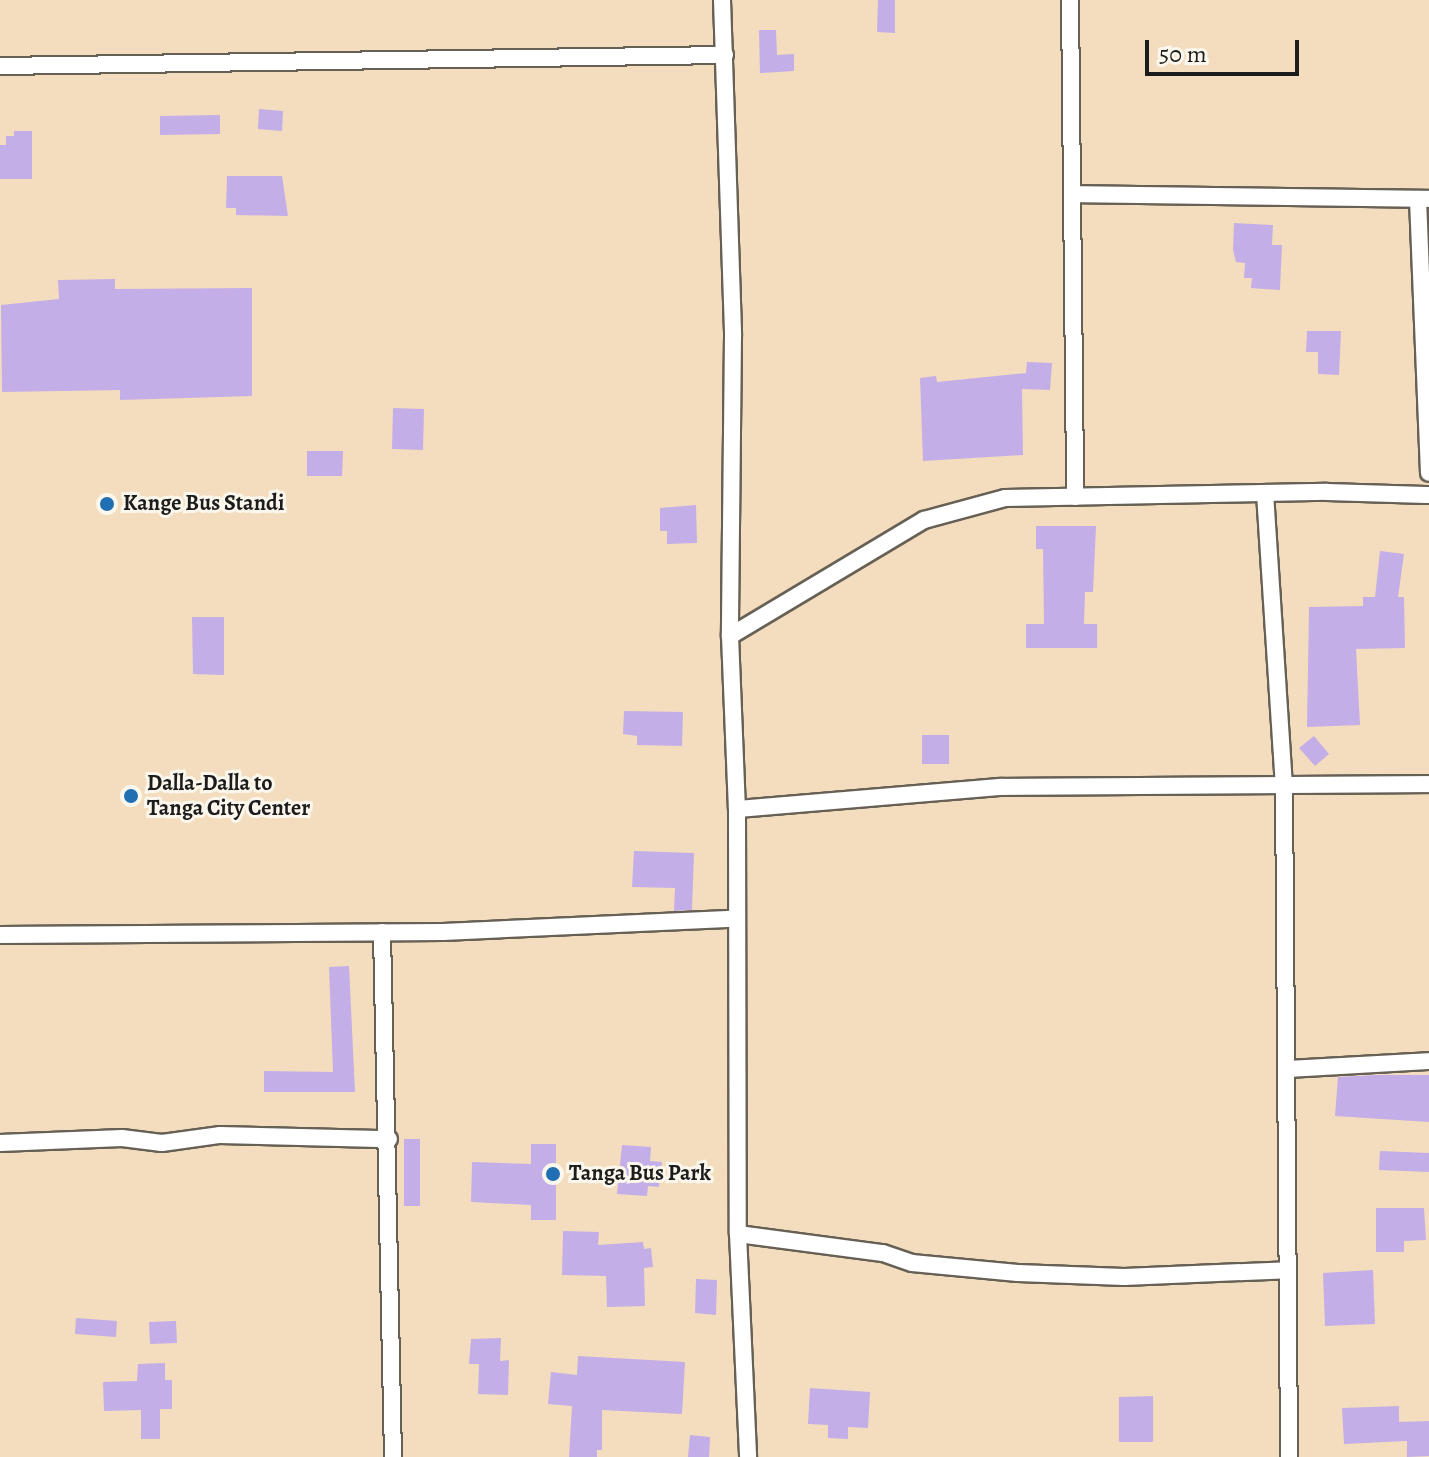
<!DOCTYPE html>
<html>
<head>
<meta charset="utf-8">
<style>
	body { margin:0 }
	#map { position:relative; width:1429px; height:1457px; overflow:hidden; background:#f3ddbe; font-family:Alegreya,serif }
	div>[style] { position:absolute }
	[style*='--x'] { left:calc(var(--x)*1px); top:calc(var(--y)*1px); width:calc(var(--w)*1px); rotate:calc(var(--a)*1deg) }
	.building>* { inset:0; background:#c4aee7 }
	.roads { filter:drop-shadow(2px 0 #676055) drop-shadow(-2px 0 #676055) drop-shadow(0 2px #676055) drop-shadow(0 -2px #676055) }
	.street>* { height:16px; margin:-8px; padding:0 8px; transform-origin:8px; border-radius:8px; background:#fff }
	.dots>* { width:22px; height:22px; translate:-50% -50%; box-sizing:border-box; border:4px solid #fbf7ec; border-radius:50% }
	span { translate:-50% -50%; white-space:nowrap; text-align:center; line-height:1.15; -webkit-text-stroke:6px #fbf7ec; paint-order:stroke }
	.poi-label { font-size:22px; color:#1c1c1c; font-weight:700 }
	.left { translate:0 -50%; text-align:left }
	.scale { position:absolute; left:1145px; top:40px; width:154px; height:36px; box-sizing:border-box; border:4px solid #1c1c1c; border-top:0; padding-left:10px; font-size:24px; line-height:28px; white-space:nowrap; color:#1c1c1c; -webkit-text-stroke:6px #fbf7ec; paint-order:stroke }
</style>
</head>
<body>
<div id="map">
	<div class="building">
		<div style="clip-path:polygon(878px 0,895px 0,895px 33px,877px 32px)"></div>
		<div style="clip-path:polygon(759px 30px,776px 30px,777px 55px,794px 54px,794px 71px,760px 73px)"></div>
		<div style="clip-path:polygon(259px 109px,283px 111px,282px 131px,258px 129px)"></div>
		<div style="clip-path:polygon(220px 115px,220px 134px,160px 135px,160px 116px)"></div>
		<div style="clip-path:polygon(14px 131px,32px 131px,32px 179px,0 179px,0 145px,6px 145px,6px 136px,14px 136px)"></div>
		<div style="clip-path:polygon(227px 176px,282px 176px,288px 216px,236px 215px,236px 208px,226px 208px)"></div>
		<div style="clip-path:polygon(1234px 223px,1273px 225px,1272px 245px,1282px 245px,1280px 290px,1251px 288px,1252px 278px,1244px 278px,1245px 263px,1236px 262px,1233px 250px)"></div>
		<div style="clip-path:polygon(115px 279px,115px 289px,252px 288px,252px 396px,120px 400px,120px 390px,2px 392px,1px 305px,59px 299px,58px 280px)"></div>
		<div style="clip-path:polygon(1307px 331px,1341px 331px,1339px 375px,1318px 374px,1318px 352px,1306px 352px)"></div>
		<div style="clip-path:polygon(1027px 362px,1052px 363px,1050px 390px,1022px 389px,1023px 455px,923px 461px,920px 378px,936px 376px,937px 382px,1026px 373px)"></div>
		<div style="clip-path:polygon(393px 408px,424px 409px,423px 450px,392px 449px)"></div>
		<div style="clip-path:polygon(307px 451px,343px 451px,342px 476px,307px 476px)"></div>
		<div style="clip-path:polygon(696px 505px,697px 543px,667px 544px,667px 531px,660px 531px,660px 508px)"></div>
		<div style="clip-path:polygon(1036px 526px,1096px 526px,1093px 592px,1085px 592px,1084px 624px,1097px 624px,1097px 648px,1026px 648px,1026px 624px,1044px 624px,1043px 549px,1036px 549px)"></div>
		<div style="clip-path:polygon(1380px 551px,1404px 554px,1398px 597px,1404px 597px,1405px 648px,1356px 649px,1360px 725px,1307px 727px,1309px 607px,1363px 606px,1363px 597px,1375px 597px)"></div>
		<div style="clip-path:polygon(192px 617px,224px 617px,224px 675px,193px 674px)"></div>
		<div style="clip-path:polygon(624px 711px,683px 712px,682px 746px,637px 745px,637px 736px,623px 734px)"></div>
		<div style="clip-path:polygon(922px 735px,949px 735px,949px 764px,922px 764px)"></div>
		<div style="clip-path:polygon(1314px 736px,1329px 754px,1315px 766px,1299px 748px)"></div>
		<div style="clip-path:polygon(634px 851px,694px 853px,692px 910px,674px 911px,675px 888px,632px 887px)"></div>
		<div style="clip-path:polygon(349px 966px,355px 1092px,264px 1092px,264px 1071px,333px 1072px,329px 967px)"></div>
		<div style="clip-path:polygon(1376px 1075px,1429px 1075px,1429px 1122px,1335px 1116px,1338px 1077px)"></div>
		<div style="clip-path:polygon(404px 1139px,420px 1139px,420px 1206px,404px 1206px)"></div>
		<div style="clip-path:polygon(531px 1144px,556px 1144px,556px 1220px,531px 1220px,531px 1205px,471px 1202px,472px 1162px,531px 1164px)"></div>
		<div style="clip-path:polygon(622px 1145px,651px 1147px,650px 1161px,662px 1162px,659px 1187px,648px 1186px,647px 1196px,617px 1194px)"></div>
		<div style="clip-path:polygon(1380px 1151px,1429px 1153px,1429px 1172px,1379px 1170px)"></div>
		<div style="clip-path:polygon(1376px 1208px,1424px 1208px,1426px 1240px,1404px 1241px,1404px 1252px,1376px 1252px)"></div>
		<div style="clip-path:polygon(563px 1231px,599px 1232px,598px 1245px,643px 1242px,644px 1249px,651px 1248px,653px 1267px,644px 1268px,645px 1306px,607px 1307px,606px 1276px,562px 1275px)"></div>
		<div style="clip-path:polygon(1373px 1270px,1375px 1324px,1325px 1326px,1323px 1273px)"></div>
		<div style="clip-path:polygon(696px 1279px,717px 1280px,716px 1315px,695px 1313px)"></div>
		<div style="clip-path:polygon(76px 1318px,117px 1321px,116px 1337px,75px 1334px)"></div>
		<div style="clip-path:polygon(176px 1321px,177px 1343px,150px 1344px,149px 1322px)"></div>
		<div style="clip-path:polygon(501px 1338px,500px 1361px,509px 1360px,508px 1395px,478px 1394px,479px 1364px,469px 1364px,471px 1339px)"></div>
		<div style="clip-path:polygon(578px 1356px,685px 1362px,682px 1414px,602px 1410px,602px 1450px,597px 1450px,597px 1457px,569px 1457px,572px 1406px,548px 1404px,551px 1372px,577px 1375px)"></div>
		<div style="clip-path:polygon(165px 1363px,165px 1380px,172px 1380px,172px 1409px,160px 1409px,160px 1439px,141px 1439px,141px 1410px,104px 1411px,103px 1382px,137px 1381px,138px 1364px)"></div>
		<div style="clip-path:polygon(810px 1388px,870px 1392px,868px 1428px,848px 1427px,848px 1439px,828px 1438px,828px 1425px,808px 1424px)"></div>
		<div style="clip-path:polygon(1153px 1396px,1153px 1442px,1119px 1442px,1119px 1397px)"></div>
		<div style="clip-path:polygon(1399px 1406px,1399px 1422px,1429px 1421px,1429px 1456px,1407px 1457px,1407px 1441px,1344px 1444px,1342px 1408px)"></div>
		<div style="clip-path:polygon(690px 1435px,710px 1437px,709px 1457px,688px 1457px)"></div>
	</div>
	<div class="roads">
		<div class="street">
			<div style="--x:722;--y:0;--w:336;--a:88.1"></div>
			<div style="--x:733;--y:336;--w:300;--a:90.6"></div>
			<div style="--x:730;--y:636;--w:173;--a:87.7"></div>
			<div style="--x:737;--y:809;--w:425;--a:89.9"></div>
			<div style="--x:738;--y:1234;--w:223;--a:87.4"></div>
			<div style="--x:1070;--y:0;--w:497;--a:89.4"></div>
			<div style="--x:0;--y:66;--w:725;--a:-0.87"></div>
			<div style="--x:1073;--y:194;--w:356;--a:0.8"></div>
			<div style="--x:1418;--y:199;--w:274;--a:87.7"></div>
			<div style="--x:1265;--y:493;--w:294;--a:86.3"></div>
			<div style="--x:1284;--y:786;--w:671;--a:89.57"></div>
			<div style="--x:730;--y:636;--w:226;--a:-30.9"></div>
			<div style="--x:924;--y:520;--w:84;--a:-15.2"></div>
			<div style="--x:1005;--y:498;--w:322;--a:-1.1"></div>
			<div style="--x:1327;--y:492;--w:102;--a:1.7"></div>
			<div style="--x:737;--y:809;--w:264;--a:-4.8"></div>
			<div style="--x:1000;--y:787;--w:429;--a:-0.4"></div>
			<div style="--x:382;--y:932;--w:525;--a:88.8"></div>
			<div style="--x:0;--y:935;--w:443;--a:-0.4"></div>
			<div style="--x:443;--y:932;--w:290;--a:-2.6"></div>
			<div style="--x:1287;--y:1069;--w:142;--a:-3.2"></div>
			<div style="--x:0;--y:1143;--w:122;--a:-2.3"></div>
			<div style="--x:122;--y:1138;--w:40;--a:7.1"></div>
			<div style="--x:162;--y:1143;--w:59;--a:-7.9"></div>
			<div style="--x:220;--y:1135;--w:169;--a:1.4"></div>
			<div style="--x:738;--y:1234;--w:146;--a:7.5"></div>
			<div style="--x:883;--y:1253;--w:31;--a:19"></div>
			<div style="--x:912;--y:1263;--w:106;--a:5.4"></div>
			<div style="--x:1018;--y:1273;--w:106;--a:2.2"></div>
			<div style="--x:1124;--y:1277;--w:164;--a:-2.4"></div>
		</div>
	</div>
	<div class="dots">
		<div style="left:107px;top:504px;background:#1f6fb2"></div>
		<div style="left:131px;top:796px;background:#1f6fb2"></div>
		<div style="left:553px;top:1174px;background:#1f6fb2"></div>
	</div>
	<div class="poi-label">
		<span class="left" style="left:123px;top:504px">Kange Bus Standi</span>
		<span class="left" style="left:147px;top:796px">Dalla-Dalla to<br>Tanga City Center</span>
		<span class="left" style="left:569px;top:1174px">Tanga Bus Park</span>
	</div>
	<div class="scale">50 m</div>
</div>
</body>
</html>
